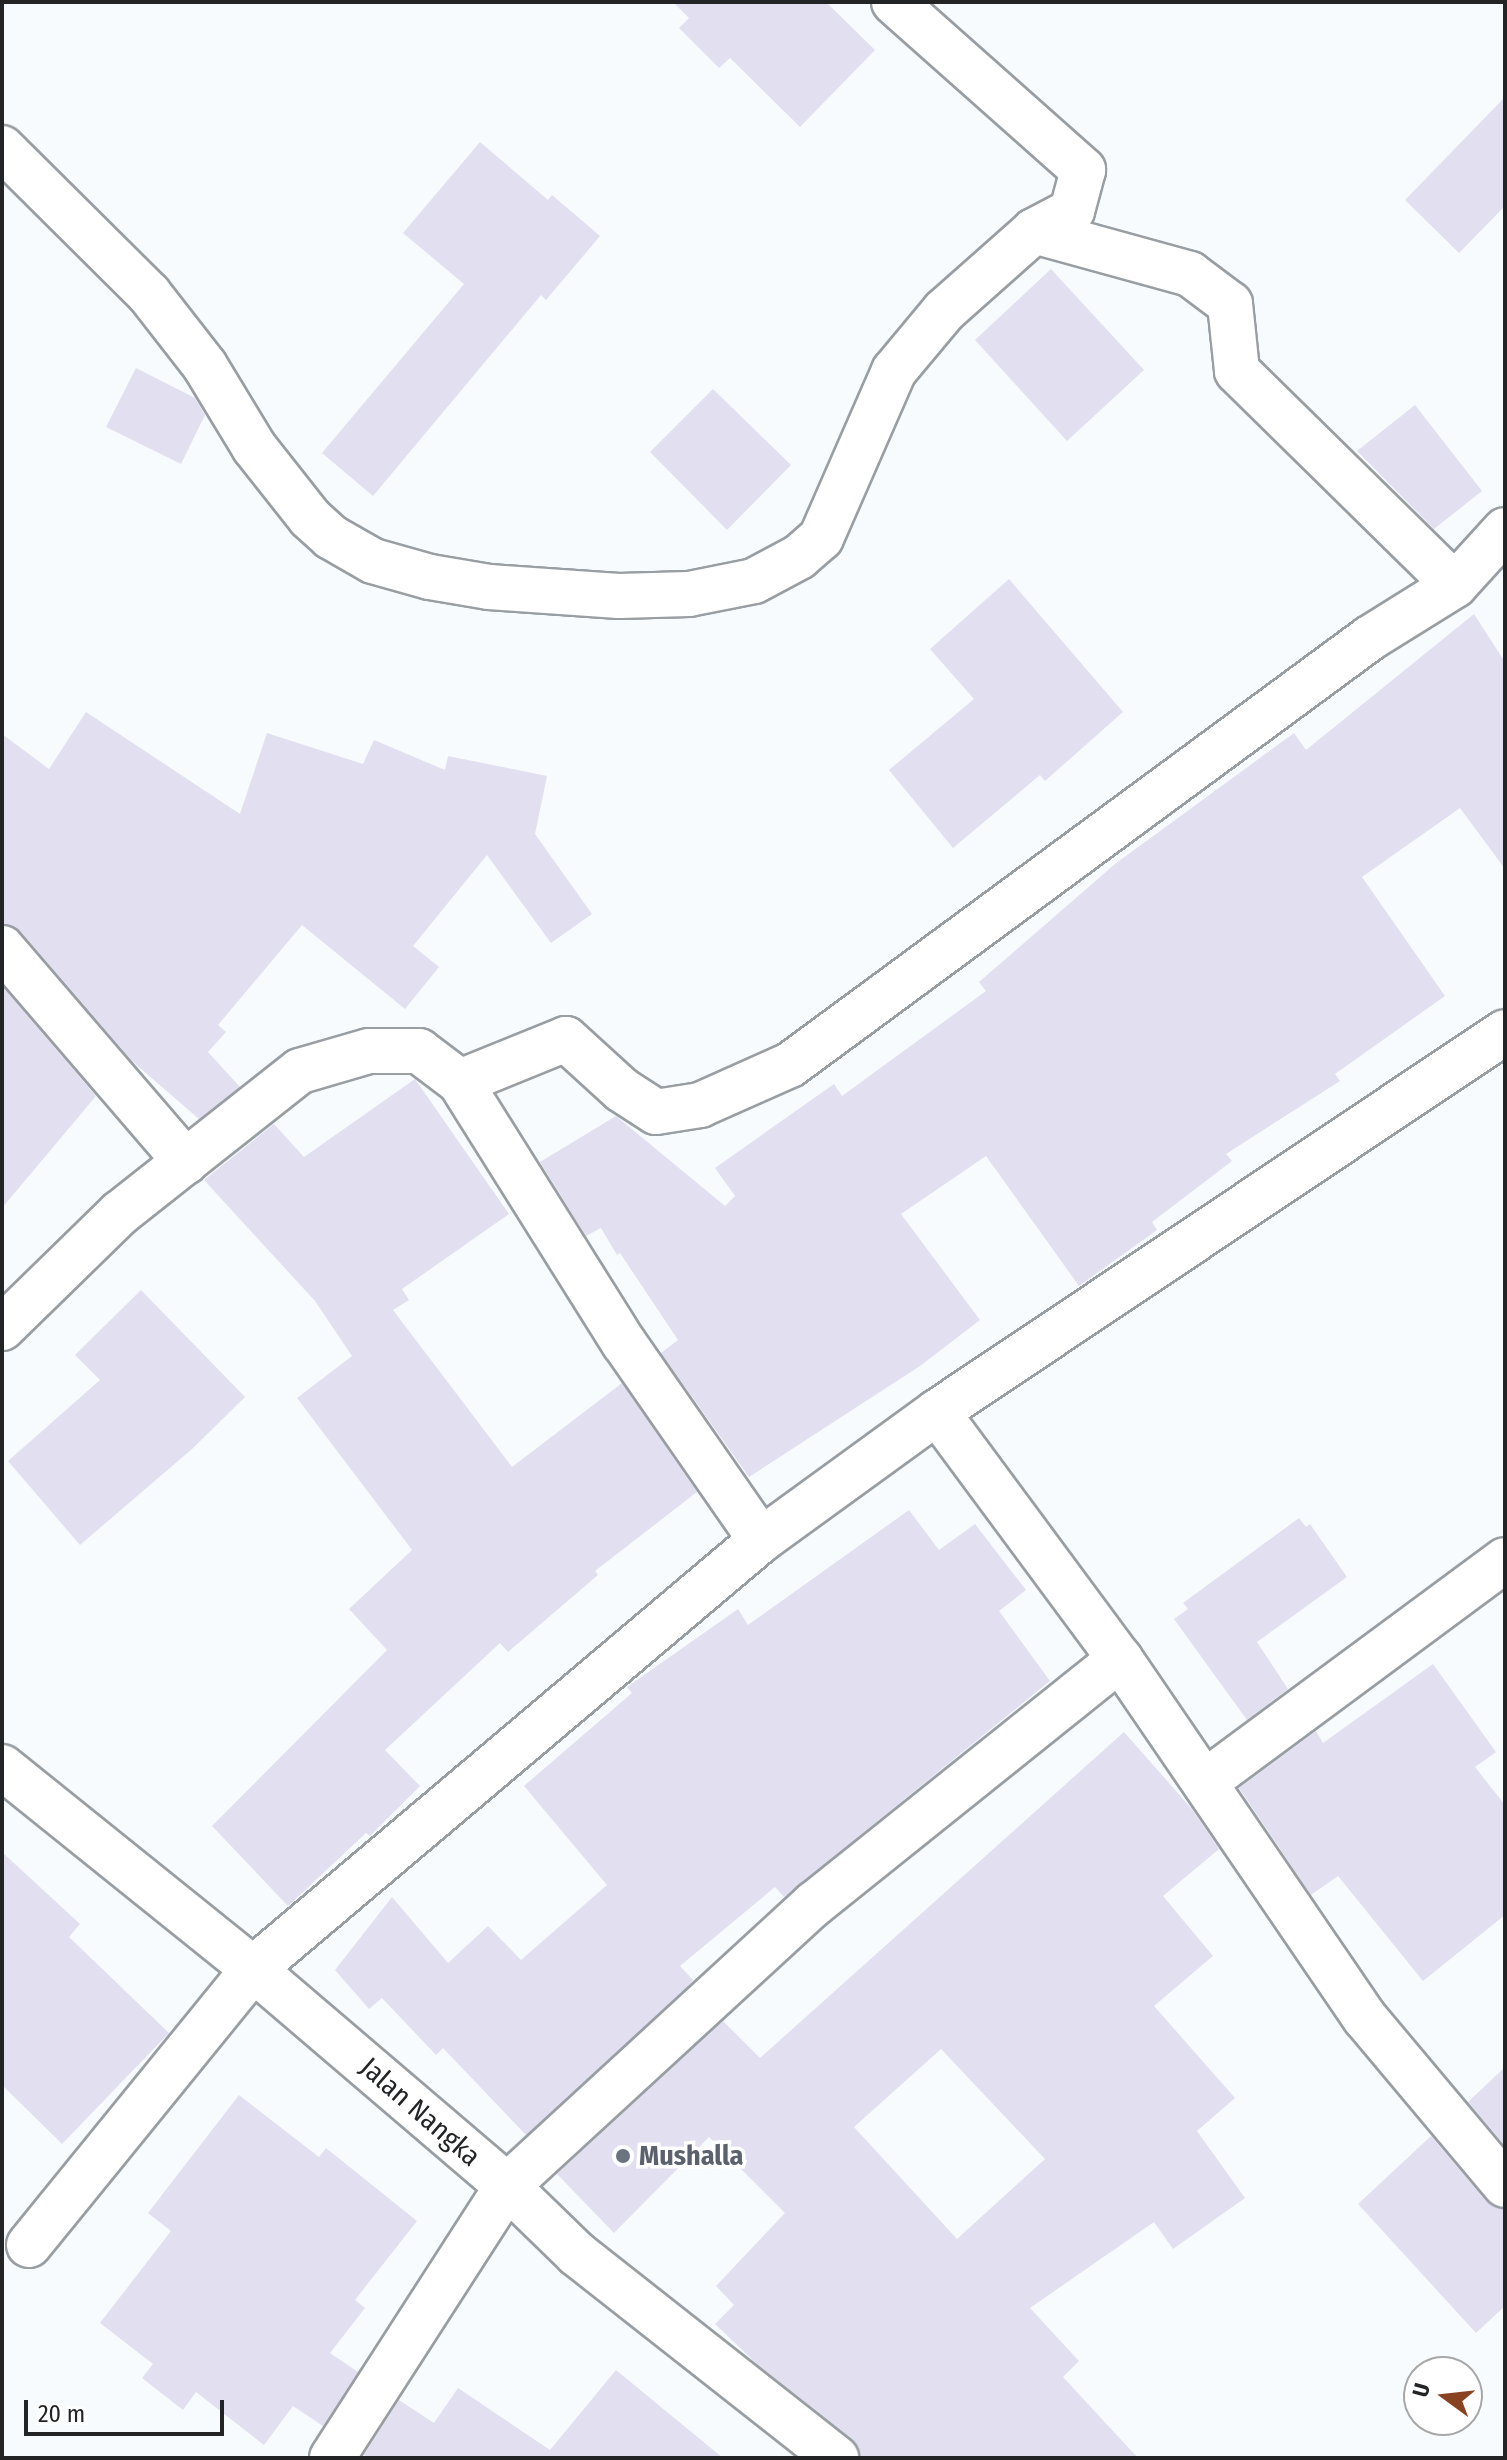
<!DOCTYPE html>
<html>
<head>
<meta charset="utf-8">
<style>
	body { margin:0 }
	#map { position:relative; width:1507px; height:2460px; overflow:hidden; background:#f7fbfe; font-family:"Fira Sans Condensed",sans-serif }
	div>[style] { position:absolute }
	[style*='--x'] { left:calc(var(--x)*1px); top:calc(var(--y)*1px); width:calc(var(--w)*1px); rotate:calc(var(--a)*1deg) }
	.building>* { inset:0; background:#e2dff1 }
	.roads { filter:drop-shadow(2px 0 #999ea3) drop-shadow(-2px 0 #999ea3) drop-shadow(0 2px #999ea3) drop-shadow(0 -2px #999ea3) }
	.minor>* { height:44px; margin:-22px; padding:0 22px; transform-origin:22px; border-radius:22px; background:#fff }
	.dots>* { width:22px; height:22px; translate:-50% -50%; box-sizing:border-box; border:4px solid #fff; border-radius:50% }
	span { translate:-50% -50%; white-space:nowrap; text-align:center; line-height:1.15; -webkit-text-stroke:7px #fff; paint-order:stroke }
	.street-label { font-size:28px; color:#222426 }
	.worship-label { font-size:28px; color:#5b616d; font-weight:700 }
	.left { translate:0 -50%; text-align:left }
	.frame { position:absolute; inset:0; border:4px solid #222426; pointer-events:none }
	.north { position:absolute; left:1403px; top:2356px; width:80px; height:80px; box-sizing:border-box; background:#fff; border:2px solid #a7a7a8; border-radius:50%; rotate:285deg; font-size:22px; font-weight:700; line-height:32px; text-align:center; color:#222426 }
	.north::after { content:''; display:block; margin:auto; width:28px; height:36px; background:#8a4320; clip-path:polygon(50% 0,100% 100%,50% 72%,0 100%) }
	.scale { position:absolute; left:24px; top:2400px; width:200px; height:36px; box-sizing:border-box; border:4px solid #222426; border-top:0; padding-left:10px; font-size:24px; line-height:28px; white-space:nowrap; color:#222426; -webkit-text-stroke:6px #fff; paint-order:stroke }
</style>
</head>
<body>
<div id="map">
	<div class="building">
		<div style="clip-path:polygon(673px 2px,826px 2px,875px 50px,800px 127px,730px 58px,719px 68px,679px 28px,689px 18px)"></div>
		<div style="clip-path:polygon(1505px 97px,1505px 206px,1459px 253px,1405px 200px)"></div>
		<div style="clip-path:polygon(480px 142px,548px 200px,552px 195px,600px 236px,546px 300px,541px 295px,373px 496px,322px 453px,464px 284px,403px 233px)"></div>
		<div style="clip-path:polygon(1051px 269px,1144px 370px,1067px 441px,975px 340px)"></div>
		<div style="clip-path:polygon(136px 368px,195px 398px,205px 415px,181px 464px,106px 427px)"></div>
		<div style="clip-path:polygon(713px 389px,791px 465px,727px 530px,650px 452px)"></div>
		<div style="clip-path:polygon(1415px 405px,1482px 491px,1434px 529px,1357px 451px)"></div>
		<div style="clip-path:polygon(1009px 579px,1123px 712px,1045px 781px,1040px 775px,953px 848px,889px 770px,974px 699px,930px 649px)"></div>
		<div style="clip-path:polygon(1474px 614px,1505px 662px,1505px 869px,1460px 808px,1362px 877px,1445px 996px,1335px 1074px,1340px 1081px,1226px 1154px,1232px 1161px,1152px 1222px,1157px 1230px,1079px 1286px,986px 1156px,901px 1214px,980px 1320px,920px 1366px,749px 1477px,661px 1353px,678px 1340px,620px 1253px,617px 1255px,601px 1228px,586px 1236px,540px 1162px,616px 1116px,725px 1206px,735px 1196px,715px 1168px,834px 1084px,842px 1096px,986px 991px,979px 982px,1115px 864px,1294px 733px,1306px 750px)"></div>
		<div style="clip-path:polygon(86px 712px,240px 814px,267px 733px,363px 764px,374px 740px,445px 770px,448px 756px,547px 776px,535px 834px,592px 914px,551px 943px,487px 855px,413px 946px,439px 967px,405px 1009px,302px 925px,218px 1025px,226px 1032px,208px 1052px,240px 1087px,199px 1119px,133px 1062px,21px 932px,2px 924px,2px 734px,49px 769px)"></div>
		<div style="clip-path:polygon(2px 986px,96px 1096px,2px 1208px)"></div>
		<div style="clip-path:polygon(415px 1079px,509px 1214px,402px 1289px,409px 1300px,393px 1310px,512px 1467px,622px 1383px,697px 1492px,595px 1571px,598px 1575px,508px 1652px,500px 1643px,385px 1750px,420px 1786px,370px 1836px,366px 1833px,288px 1906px,212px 1826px,387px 1650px,349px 1609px,412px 1550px,297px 1398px,352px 1356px,315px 1301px,204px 1180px,274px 1124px,304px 1157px)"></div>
		<div style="clip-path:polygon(141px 1290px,245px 1397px,192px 1449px,80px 1545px,8px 1461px,100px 1380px,75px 1355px)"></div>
		<div style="clip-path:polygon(909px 1510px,939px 1550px,975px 1524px,1026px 1590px,999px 1611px,1050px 1681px,784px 1897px,775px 1887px,680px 1966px,693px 1980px,688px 1986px,526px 2135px,443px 2048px,436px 2055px,382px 1998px,369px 2009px,335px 1970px,392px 1897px,448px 1963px,488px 1926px,521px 1960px,607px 1885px,524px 1786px,632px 1693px,627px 1687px,738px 1609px,748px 1625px)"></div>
		<div style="clip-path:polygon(1299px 1518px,1306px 1527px,1310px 1524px,1347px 1577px,1257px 1642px,1288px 1689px,1247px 1720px,1174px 1619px,1188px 1609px,1183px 1603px)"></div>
		<div style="clip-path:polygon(1433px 1664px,1496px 1752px,1475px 1767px,1505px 1805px,1505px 1915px,1423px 1981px,1338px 1876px,1311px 1895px,1239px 1788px,1316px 1731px,1323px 1743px)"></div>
		<div style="clip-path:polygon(evenodd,1124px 1732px,1191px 1808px,1219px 1849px,1163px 1896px,1213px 1956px,1154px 2006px,1235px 2098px,1197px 2131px,1245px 2198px,1173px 2249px,1154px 2222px,1030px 2308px,1079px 2361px,1063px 2377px,1138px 2458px,860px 2458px,851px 2438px,757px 2364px,715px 2324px,734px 2305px,716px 2286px,785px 2213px,709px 2137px,614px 2233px,557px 2174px,723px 2021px,760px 2058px,1124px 1732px,941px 2049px,1045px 2159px,957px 2239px,854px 2127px,941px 2049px)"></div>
		<div style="clip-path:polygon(2px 1852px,80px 1924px,69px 1937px,169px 2033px,62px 2144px,2px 2085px)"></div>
		<div style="clip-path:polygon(1505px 2067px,1505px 2146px,1468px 2102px)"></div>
		<div style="clip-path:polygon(239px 2095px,319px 2157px,326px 2148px,417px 2221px,355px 2300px,365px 2308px,330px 2353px,358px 2372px,323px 2426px,293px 2406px,264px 2445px,196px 2392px,183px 2410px,142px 2378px,153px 2364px,100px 2323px,171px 2231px,148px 2213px)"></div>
		<div style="clip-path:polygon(1431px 2136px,1486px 2201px,1505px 2209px,1505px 2306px,1476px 2333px,1358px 2204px)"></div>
		<div style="clip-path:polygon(616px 2370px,723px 2458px,368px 2458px,364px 2455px,399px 2400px,434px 2423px,458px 2388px,550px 2450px)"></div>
	</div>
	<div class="roads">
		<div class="minor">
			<div style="--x:894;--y:2;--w:253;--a:41.6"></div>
			<div style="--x:1083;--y:170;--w:42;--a:105"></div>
			<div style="--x:1072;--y:211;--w:43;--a:152.2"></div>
			<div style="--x:2;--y:148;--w:207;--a:44.8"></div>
			<div style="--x:149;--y:294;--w:91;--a:52.1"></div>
			<div style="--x:205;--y:366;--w:95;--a:58.8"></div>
			<div style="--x:254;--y:447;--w:90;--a:51.7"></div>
			<div style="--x:310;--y:518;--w:28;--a:42"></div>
			<div style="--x:331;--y:537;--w:48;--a:29.7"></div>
			<div style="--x:373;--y:561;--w:59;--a:15.7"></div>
			<div style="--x:430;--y:577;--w:60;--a:9.6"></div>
			<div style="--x:489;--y:587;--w:130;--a:4"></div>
			<div style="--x:619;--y:596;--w:70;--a:-1.6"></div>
			<div style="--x:689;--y:594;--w:66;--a:-11.3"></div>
			<div style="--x:754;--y:581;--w:51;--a:-28.1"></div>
			<div style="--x:799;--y:557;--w:29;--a:-41"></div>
			<div style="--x:821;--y:538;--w:182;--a:-66.4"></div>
			<div style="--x:894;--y:371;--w:78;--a:-50.2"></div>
			<div style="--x:944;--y:311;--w:120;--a:-41.6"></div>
			<div style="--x:1034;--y:231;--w:162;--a:15.4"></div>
			<div style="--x:1190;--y:274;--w:50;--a:36.9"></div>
			<div style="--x:1230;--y:304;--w:67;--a:84"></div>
			<div style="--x:1237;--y:371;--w:305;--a:44.5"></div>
			<div style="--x:1455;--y:585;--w:74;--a:-47.7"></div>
			<div style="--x:2;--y:948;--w:282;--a:49.3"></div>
			<div style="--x:460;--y:1082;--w:114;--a:-22.1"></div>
			<div style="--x:566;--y:1039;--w:76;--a:42.3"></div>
			<div style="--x:622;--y:1090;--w:40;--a:32.9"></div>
			<div style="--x:656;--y:1112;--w:45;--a:-9"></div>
			<div style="--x:700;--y:1105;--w:98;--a:-24"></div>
			<div style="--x:790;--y:1065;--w:720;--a:-36.36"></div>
			<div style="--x:1370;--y:638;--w:100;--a:-31.9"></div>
			<div style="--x:2;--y:1328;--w:165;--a:-44.3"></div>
			<div style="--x:120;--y:1213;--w:229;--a:-38.3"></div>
			<div style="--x:300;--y:1071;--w:72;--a:-16.2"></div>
			<div style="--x:369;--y:1051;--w:50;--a:0"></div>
			<div style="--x:419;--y:1051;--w:51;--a:37.1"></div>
			<div style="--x:460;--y:1082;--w:308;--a:57.9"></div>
			<div style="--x:624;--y:1343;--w:240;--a:55.2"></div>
			<div style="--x:761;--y:1540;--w:218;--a:-36"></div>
			<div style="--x:937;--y:1412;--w:683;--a:-33.78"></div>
			<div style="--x:937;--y:1412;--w:307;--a:53.5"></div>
			<div style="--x:1120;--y:1659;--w:435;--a:55.7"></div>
			<div style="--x:1365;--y:2018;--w:218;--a:50"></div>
			<div style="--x:2;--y:1767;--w:322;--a:38.8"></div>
			<div style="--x:253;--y:1969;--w:334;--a:40.5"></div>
			<div style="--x:507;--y:2186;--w:98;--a:44.2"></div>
			<div style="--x:577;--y:2254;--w:330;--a:38.2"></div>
			<div style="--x:1205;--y:1782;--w:373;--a:-36.5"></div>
			<div style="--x:29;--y:2245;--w:355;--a:-50.9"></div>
			<div style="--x:253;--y:1969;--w:665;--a:-40.18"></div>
			<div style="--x:332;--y:2458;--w:323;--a:-57.2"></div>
			<div style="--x:507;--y:2186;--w:417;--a:-42.6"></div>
			<div style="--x:814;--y:1904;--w:392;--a:-38.7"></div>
		</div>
	</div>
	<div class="dots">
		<div style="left:623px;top:2156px;background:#6b7280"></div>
	</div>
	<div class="street-label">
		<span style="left:420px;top:2112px;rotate:41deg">Jalan Nangka</span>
	</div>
	<div class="worship-label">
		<span class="left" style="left:639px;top:2156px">Mushalla</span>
	</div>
	<div class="frame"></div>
	<div class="north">U</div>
	<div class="scale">20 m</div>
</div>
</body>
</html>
